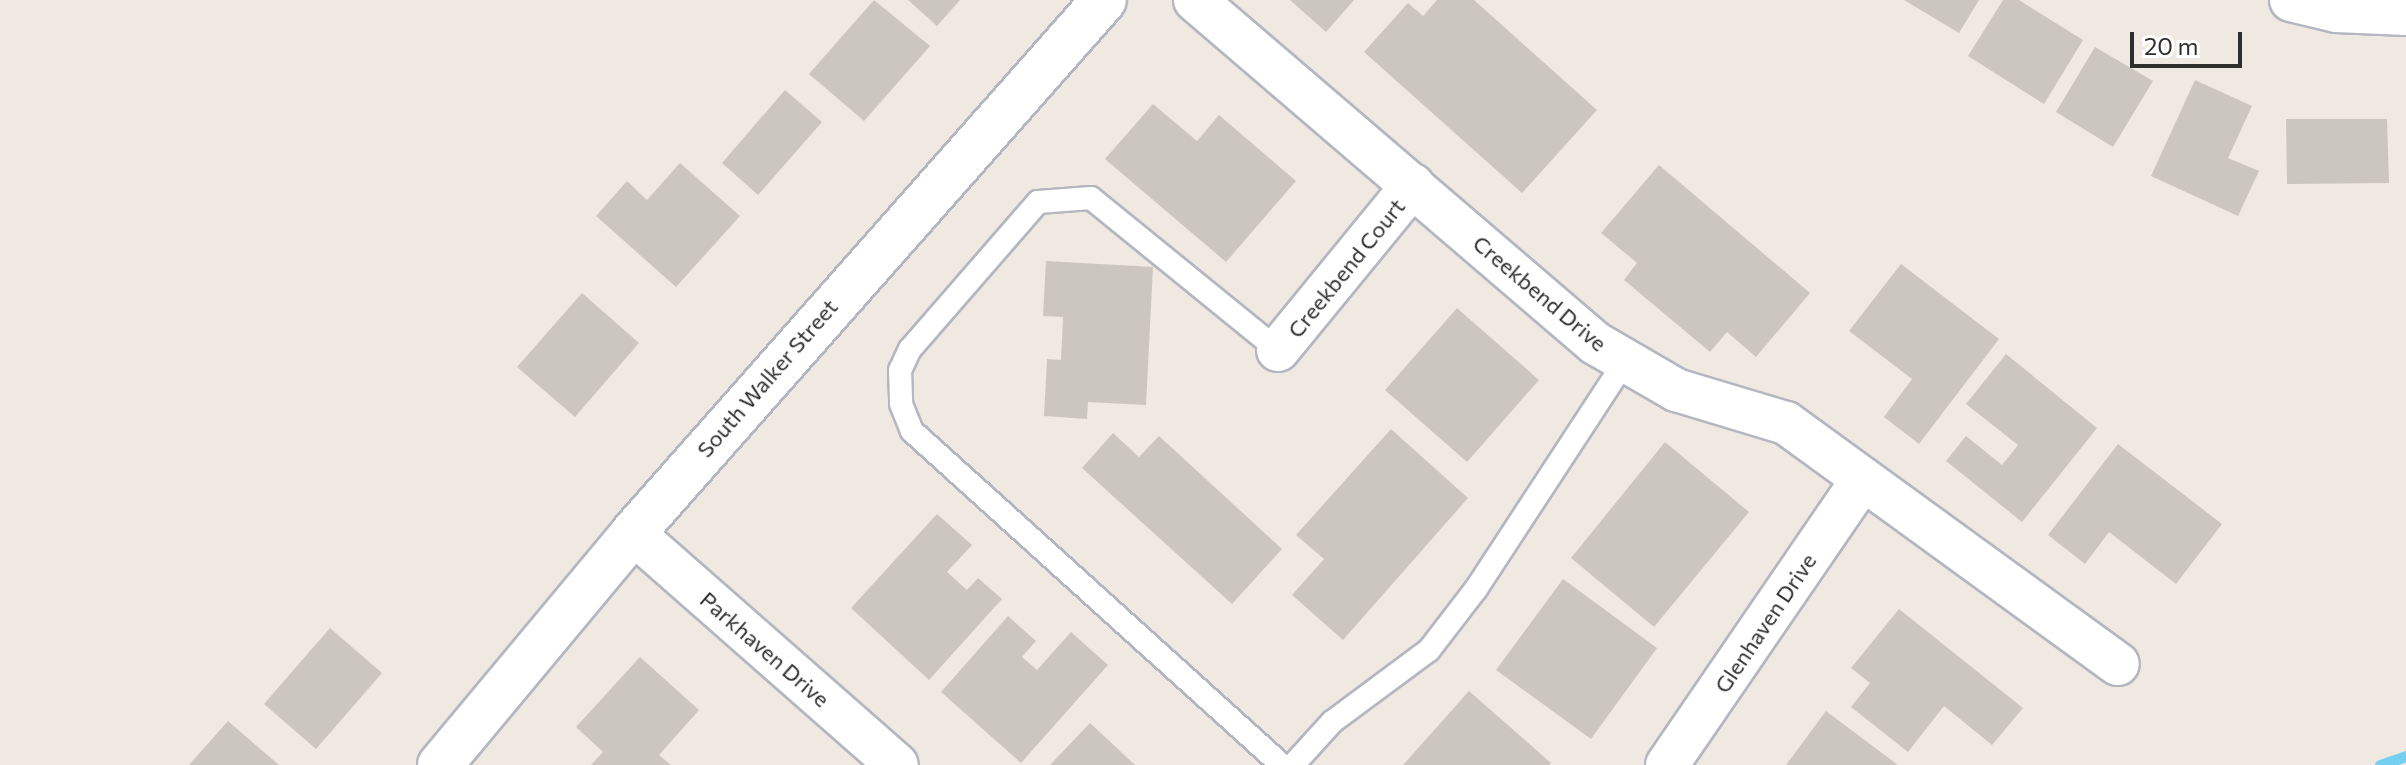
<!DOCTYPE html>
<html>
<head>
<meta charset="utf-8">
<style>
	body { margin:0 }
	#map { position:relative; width:2406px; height:765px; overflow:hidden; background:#efe9e1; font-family:Commissioner,sans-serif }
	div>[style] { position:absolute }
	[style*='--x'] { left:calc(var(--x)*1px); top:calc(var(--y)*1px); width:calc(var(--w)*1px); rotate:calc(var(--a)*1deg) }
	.stream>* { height:11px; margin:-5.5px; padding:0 5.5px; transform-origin:5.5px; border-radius:5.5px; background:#75cff0 }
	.building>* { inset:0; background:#cbc7bf }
	.roads { filter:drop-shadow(2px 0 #b4b7c1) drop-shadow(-2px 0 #b4b7c1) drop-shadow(0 2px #b4b7c1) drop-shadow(0 -2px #b4b7c1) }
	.service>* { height:22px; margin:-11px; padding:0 11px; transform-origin:11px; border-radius:11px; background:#fff }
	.minor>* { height:42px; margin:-21px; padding:0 21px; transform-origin:21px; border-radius:21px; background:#fff }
	.tertiary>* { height:44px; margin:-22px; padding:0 22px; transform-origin:22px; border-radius:22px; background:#fff }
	span { translate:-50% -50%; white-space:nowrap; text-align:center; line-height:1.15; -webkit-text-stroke:6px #fff; paint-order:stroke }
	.street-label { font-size:22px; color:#2e2e2e }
	.scale { position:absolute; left:2130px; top:32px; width:112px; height:36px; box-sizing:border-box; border:4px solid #2e2e2e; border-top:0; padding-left:10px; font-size:24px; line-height:28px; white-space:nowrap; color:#2e2e2e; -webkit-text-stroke:6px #fff; paint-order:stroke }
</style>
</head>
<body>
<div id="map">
	<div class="stream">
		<div style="--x:2380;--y:765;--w:28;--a:-19"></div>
	</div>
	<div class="building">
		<div style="clip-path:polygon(874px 0,930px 46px,864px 121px,809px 74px)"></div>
		<div style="clip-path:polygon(908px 0,960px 0,937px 26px)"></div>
		<div style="clip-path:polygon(1290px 0,1354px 0,1326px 32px)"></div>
		<div style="clip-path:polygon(1437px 0,1474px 0,1597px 110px,1522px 193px,1364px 52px,1408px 3px,1423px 16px)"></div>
		<div style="clip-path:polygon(1904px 0,1979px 0,1959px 33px)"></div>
		<div style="clip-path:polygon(2003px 0,2019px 0,2083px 40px,2044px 104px,1968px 56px)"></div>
		<div style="clip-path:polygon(2095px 47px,2153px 81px,2113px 147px,2056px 112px)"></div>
		<div style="clip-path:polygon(2195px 80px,2252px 106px,2228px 158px,2259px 171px,2238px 216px,2151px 176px)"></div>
		<div style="clip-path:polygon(785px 90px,822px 122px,758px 195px,722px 163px)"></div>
		<div style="clip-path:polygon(1153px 104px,1197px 141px,1219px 115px,1296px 181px,1226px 262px,1105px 159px)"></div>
		<div style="clip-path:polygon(2286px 119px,2387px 119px,2389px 183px,2287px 184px)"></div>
		<div style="clip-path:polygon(680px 163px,740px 216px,676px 287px,596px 216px,627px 181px,647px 200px)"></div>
		<div style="clip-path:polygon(1659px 165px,1810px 293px,1756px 357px,1727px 332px,1710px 352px,1624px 280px,1637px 263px,1601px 233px)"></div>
		<div style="clip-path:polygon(1046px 261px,1153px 267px,1146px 405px,1088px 402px,1087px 419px,1044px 416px,1047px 359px,1061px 360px,1063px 317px,1043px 316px)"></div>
		<div style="clip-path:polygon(1901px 264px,1999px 339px,1919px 444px,1884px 417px,1912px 379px,1849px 331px)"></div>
		<div style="clip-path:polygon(582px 293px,639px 343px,575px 417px,517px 367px)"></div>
		<div style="clip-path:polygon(1457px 308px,1539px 380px,1467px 462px,1385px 390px)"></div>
		<div style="clip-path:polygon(2006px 354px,2097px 428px,2022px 522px,1946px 461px,1966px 436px,2002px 465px,2018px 445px,1966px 404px)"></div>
		<div style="clip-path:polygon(1391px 429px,1468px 498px,1343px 640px,1292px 595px,1324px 559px,1296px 535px)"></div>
		<div style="clip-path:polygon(1113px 433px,1139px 457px,1159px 436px,1282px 549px,1232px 604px,1082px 468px)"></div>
		<div style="clip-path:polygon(1665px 442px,1749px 512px,1654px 627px,1571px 558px)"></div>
		<div style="clip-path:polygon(2118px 444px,2222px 524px,2176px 584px,2109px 532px,2085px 564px,2048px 535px)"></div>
		<div style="clip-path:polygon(937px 514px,972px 545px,947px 572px,967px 590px,978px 578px,1002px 599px,929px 680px,851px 608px)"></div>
		<div style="clip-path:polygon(1563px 579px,1657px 648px,1591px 739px,1496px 670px)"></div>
		<div style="clip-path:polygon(1899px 609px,2023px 708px,1992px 745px,1944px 706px,1908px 752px,1851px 707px,1870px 683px,1851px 668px)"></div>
		<div style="clip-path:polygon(1008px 616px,1036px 641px,1022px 657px,1037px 670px,1071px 632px,1108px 665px,1021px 763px,941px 692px)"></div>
		<div style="clip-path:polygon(330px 628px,382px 673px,316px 749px,264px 704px)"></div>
		<div style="clip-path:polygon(640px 657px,699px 710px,659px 755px,671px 765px,591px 765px,603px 752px,576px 727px)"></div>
		<div style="clip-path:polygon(1469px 691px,1551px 763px,1549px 765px,1403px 765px)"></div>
		<div style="clip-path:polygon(1826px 711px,1898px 765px,1786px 765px)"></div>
		<div style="clip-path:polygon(228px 721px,279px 765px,189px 765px)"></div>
		<div style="clip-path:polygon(1090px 723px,1135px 765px,1050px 765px)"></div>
	</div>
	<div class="roads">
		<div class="service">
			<div style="--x:1278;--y:350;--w:241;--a:-140.9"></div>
			<div style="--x:1091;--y:198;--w:53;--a:175.7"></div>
			<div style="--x:1038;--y:202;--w:195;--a:131"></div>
			<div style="--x:910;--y:349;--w:23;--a:115"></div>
			<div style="--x:900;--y:370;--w:34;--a:88"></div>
			<div style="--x:901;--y:404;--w:29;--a:68"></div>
			<div style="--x:912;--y:431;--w:498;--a:42.1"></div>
			<div style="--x:1293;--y:765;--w:58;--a:-47.8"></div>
			<div style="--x:1332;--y:722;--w:121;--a:-36.6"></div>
			<div style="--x:1429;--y:650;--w:77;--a:-52.4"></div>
			<div style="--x:1476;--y:589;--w:272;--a:-56.8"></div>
		</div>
		<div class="minor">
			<div style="--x:1195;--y:0;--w:527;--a:40.61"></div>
			<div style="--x:1595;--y:343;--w:94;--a:30.1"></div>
			<div style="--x:1676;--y:390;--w:115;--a:16.7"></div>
			<div style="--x:1786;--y:423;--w:410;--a:36"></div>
			<div style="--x:2291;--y:0;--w:46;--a:13.7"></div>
			<div style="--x:2336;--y:11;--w:70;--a:2.5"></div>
			<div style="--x:1278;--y:350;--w:213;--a:-50.7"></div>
			<div style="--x:633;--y:533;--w:351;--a:41.3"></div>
			<div style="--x:1667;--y:765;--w:345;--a:-55.6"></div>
		</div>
		<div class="tertiary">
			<div style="--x:440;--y:765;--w:302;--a:-50.2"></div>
			<div style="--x:633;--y:533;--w:711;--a:-48.53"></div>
		</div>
	</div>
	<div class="street-label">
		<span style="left:1346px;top:268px;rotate:-51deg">Creekbend Court</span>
		<span style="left:1540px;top:293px;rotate:40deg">Creekbend Drive</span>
		<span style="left:767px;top:378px;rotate:-49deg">South Walker Street</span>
		<span style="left:1765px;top:623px;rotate:-56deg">Glenhaven Drive</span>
		<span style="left:765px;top:649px;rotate:41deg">Parkhaven Drive</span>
	</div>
	<div class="scale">20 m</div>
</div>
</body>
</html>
